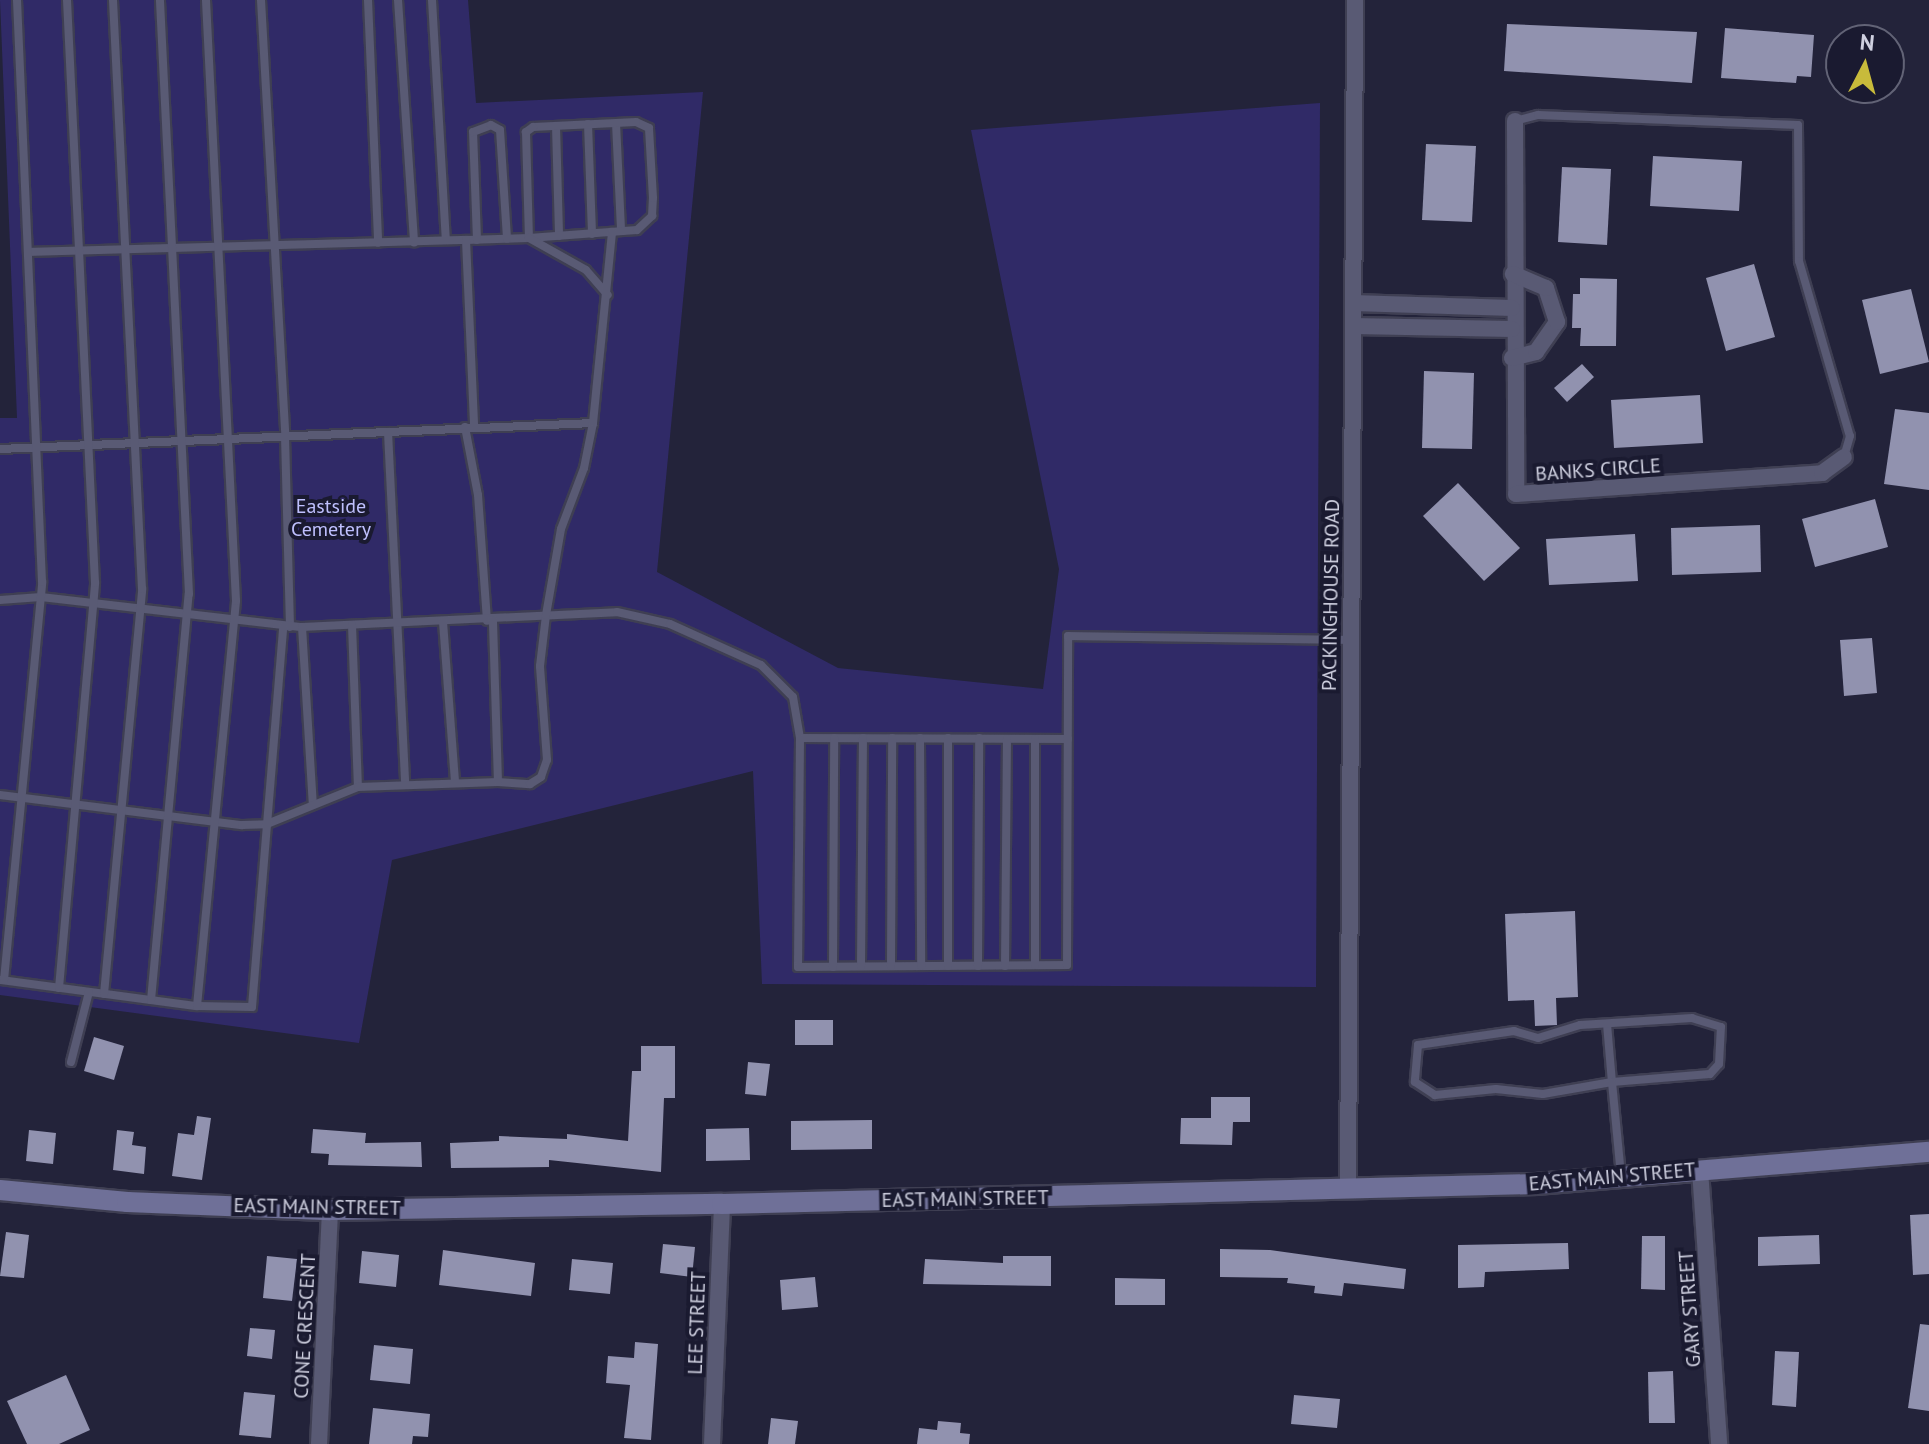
<!DOCTYPE html>
<html>
<head>
<meta charset="utf-8">
<style>
	body { margin:0 }
	#map { position:relative; width:1929px; height:1444px; overflow:hidden; background:#23233a; font-family:"PT Sans",sans-serif }
	div>[style] { position:absolute }
	[style*='--x'] { left:calc(var(--x)*1px); top:calc(var(--y)*1px); width:calc(var(--w)*1px); rotate:calc(var(--a)*1deg) }
	.green>* { inset:0; background:#302a67 }
	.building>* { inset:0; background:#9192af }
	.roads { filter:drop-shadow(2px 0 #3f3f53) drop-shadow(-2px 0 #3f3f53) drop-shadow(0 2px #3f3f53) drop-shadow(0 -2px #3f3f53) }
	.service>* { height:8px; margin:-4px; padding:0 4px; transform-origin:4px; border-radius:4px; background:#595a74 }
	.minor>* { height:16px; margin:-8px; padding:0 8px; transform-origin:8px; border-radius:8px; background:#595a74 }
	.secondary>* { height:20px; margin:-10px; padding:0 10px; transform-origin:10px; border-radius:10px; background:#6f7098 }
	span { translate:-50% -50%; white-space:nowrap; text-align:center; line-height:1.15; -webkit-text-stroke:8px #1a1a30; paint-order:stroke }
	.street-label { font-size:20px; color:#cfd0e0 }
	.park-label { font-size:20px; color:#bfc0fe }
	.north { position:absolute; left:1825px; top:24px; width:80px; height:80px; box-sizing:border-box; background:#1a1a30; border:2px solid #626376; border-radius:50%; rotate:6deg; font-size:22px; font-weight:700; line-height:32px; text-align:center; color:#cfd0e0 }
	.north::after { content:''; display:block; margin:auto; width:28px; height:36px; background:#c8bb3b; clip-path:polygon(50% 0,100% 100%,50% 72%,0 100%) }
</style>
</head>
<body>
<div id="map">
	<div class="green">
		<div style="clip-path:polygon(0 0,468px 0,476px 103px,703px 92px,657px 572px,838px 668px,1043px 689px,1059px 569px,971px 130px,1320px 103px,1316px 987px,762px 984px,753px 771px,392px 860px,359px 1043px,0 995px,0 418px,17px 418px)"></div>
	</div>
	<div class="building">
		<div style="clip-path:polygon(1507px 24px,1697px 32px,1692px 83px,1504px 71px)"></div>
		<div style="clip-path:polygon(1725px 28px,1814px 35px,1811px 77px,1797px 76px,1796px 83px,1721px 78px)"></div>
		<div style="clip-path:polygon(1426px 144px,1476px 146px,1472px 222px,1422px 220px)"></div>
		<div style="clip-path:polygon(1653px 156px,1742px 161px,1739px 211px,1650px 206px)"></div>
		<div style="clip-path:polygon(1562px 167px,1611px 169px,1607px 245px,1558px 242px)"></div>
		<div style="clip-path:polygon(1754px 264px,1775px 337px,1726px 351px,1706px 278px)"></div>
		<div style="clip-path:polygon(1580px 278px,1617px 279px,1616px 346px,1580px 346px,1581px 328px,1572px 328px,1573px 294px,1580px 294px)"></div>
		<div style="clip-path:polygon(1911px 289px,1929px 362px,1880px 374px,1862px 300px)"></div>
		<div style="clip-path:polygon(1582px 364px,1594px 377px,1567px 402px,1554px 388px)"></div>
		<div style="clip-path:polygon(1424px 371px,1474px 373px,1472px 449px,1422px 448px)"></div>
		<div style="clip-path:polygon(1700px 395px,1703px 443px,1614px 448px,1611px 400px)"></div>
		<div style="clip-path:polygon(1895px 409px,1929px 413px,1929px 490px,1884px 484px)"></div>
		<div style="clip-path:polygon(1458px 483px,1520px 548px,1484px 581px,1423px 516px)"></div>
		<div style="clip-path:polygon(1875px 499px,1888px 547px,1815px 567px,1802px 519px)"></div>
		<div style="clip-path:polygon(1760px 525px,1761px 572px,1672px 575px,1671px 528px)"></div>
		<div style="clip-path:polygon(1635px 534px,1638px 581px,1549px 585px,1546px 539px)"></div>
		<div style="clip-path:polygon(1872px 638px,1877px 693px,1844px 696px,1840px 640px)"></div>
		<div style="clip-path:polygon(1575px 911px,1578px 997px,1556px 998px,1557px 1025px,1535px 1026px,1534px 1000px,1508px 1001px,1505px 914px)"></div>
		<div style="clip-path:polygon(795px 1020px,833px 1020px,833px 1045px,795px 1045px)"></div>
		<div style="clip-path:polygon(94px 1037px,124px 1046px,114px 1080px,84px 1071px)"></div>
		<div style="clip-path:polygon(641px 1046px,675px 1046px,675px 1098px,664px 1098px,661px 1172px,549px 1160px,549px 1167px,451px 1168px,450px 1143px,499px 1141px,499px 1136px,567px 1139px,567px 1134px,628px 1141px,632px 1071px,641px 1071px)"></div>
		<div style="clip-path:polygon(748px 1062px,770px 1064px,766px 1096px,745px 1094px)"></div>
		<div style="clip-path:polygon(1211px 1097px,1250px 1097px,1250px 1122px,1233px 1122px,1232px 1145px,1180px 1144px,1181px 1118px,1211px 1118px)"></div>
		<div style="clip-path:polygon(197px 1116px,211px 1118px,202px 1180px,172px 1176px,178px 1133px,194px 1135px)"></div>
		<div style="clip-path:polygon(872px 1120px,872px 1149px,791px 1150px,791px 1121px)"></div>
		<div style="clip-path:polygon(749px 1128px,750px 1160px,706px 1161px,706px 1129px)"></div>
		<div style="clip-path:polygon(313px 1129px,366px 1133px,365px 1143px,421px 1142px,422px 1167px,328px 1165px,329px 1154px,311px 1153px)"></div>
		<div style="clip-path:polygon(29px 1130px,56px 1133px,53px 1164px,26px 1161px)"></div>
		<div style="clip-path:polygon(117px 1130px,134px 1132px,132px 1145px,146px 1147px,144px 1174px,113px 1170px)"></div>
		<div style="clip-path:polygon(1929px 1214px,1929px 1274px,1913px 1275px,1910px 1215px)"></div>
		<div style="clip-path:polygon(6px 1232px,29px 1235px,24px 1278px,0 1276px)"></div>
		<div style="clip-path:polygon(1819px 1235px,1820px 1264px,1758px 1266px,1758px 1237px)"></div>
		<div style="clip-path:polygon(1642px 1236px,1665px 1236px,1665px 1290px,1641px 1289px)"></div>
		<div style="clip-path:polygon(1568px 1243px,1569px 1269px,1485px 1272px,1484px 1287px,1458px 1288px,1458px 1245px)"></div>
		<div style="clip-path:polygon(663px 1244px,695px 1247px,692px 1277px,660px 1273px)"></div>
		<div style="clip-path:polygon(1220px 1249px,1270px 1250px,1406px 1269px,1404px 1289px,1344px 1283px,1342px 1296px,1314px 1293px,1315px 1286px,1287px 1283px,1288px 1278px,1220px 1277px)"></div>
		<div style="clip-path:polygon(443px 1250px,535px 1263px,531px 1296px,439px 1285px)"></div>
		<div style="clip-path:polygon(362px 1251px,399px 1255px,396px 1287px,359px 1283px)"></div>
		<div style="clip-path:polygon(267px 1256px,297px 1259px,292px 1301px,263px 1298px)"></div>
		<div style="clip-path:polygon(1003px 1256px,1051px 1256px,1051px 1286px,923px 1284px,925px 1259px,1003px 1263px)"></div>
		<div style="clip-path:polygon(572px 1259px,613px 1263px,610px 1294px,569px 1290px)"></div>
		<div style="clip-path:polygon(815px 1277px,818px 1307px,782px 1310px,780px 1280px)"></div>
		<div style="clip-path:polygon(1115px 1278px,1165px 1279px,1165px 1305px,1115px 1305px)"></div>
		<div style="clip-path:polygon(1920px 1324px,1929px 1325px,1929px 1411px,1908px 1408px)"></div>
		<div style="clip-path:polygon(250px 1328px,275px 1330px,272px 1359px,247px 1356px)"></div>
		<div style="clip-path:polygon(635px 1342px,658px 1344px,651px 1440px,624px 1438px,630px 1385px,606px 1383px,608px 1356px,634px 1358px)"></div>
		<div style="clip-path:polygon(374px 1345px,413px 1349px,410px 1384px,370px 1380px)"></div>
		<div style="clip-path:polygon(1775px 1351px,1799px 1352px,1796px 1407px,1772px 1405px)"></div>
		<div style="clip-path:polygon(1673px 1371px,1675px 1423px,1649px 1423px,1648px 1372px)"></div>
		<div style="clip-path:polygon(66px 1375px,90px 1430px,59px 1444px,27px 1444px,7px 1401px)"></div>
		<div style="clip-path:polygon(244px 1392px,275px 1395px,271px 1438px,239px 1435px)"></div>
		<div style="clip-path:polygon(1294px 1395px,1340px 1399px,1337px 1428px,1291px 1424px)"></div>
		<div style="clip-path:polygon(373px 1408px,430px 1414px,428px 1437px,413px 1436px,412px 1444px,369px 1444px)"></div>
		<div style="clip-path:polygon(771px 1418px,798px 1421px,795px 1444px,768px 1444px)"></div>
		<div style="clip-path:polygon(938px 1421px,961px 1423px,960px 1433px,970px 1434px,969px 1444px,917px 1444px,919px 1428px,937px 1430px)"></div>
	</div>
	<div class="roads">
		<div class="service">
			<div style="--x:261;--y:0;--w:437;--a:86.8"></div>
			<div style="--x:285;--y:436;--w:191;--a:88.5"></div>
			<div style="--x:368;--y:0;--w:243;--a:87.6"></div>
			<div style="--x:398;--y:0;--w:243;--a:86.2"></div>
			<div style="--x:432;--y:0;--w:240;--a:86.7"></div>
			<div style="--x:1515;--y:121;--w:24;--a:-15"></div>
			<div style="--x:1538;--y:115;--w:260;--a:2.2"></div>
			<div style="--x:1798;--y:125;--w:136;--a:89.6"></div>
			<div style="--x:1799;--y:261;--w:182;--a:73.8"></div>
			<div style="--x:1850;--y:436;--w:22;--a:106"></div>
			<div style="--x:616;--y:123;--w:108;--a:87.3"></div>
			<div style="--x:588;--y:124;--w:110;--a:87.9"></div>
			<div style="--x:556;--y:126;--w:110;--a:88.4"></div>
			<div style="--x:466;--y:240;--w:63;--a:-1.8"></div>
			<div style="--x:529;--y:238;--w:108;--a:-4.2"></div>
			<div style="--x:637;--y:230;--w:21;--a:-43"></div>
			<div style="--x:652;--y:216;--w:18;--a:-87"></div>
			<div style="--x:653;--y:198;--w:70;--a:-93.3"></div>
			<div style="--x:649;--y:128;--w:14;--a:-155"></div>
			<div style="--x:636;--y:122;--w:103;--a:177.2"></div>
			<div style="--x:533;--y:127;--w:9;--a:144"></div>
			<div style="--x:526;--y:132;--w:106;--a:88.4"></div>
			<div style="--x:529;--y:238;--w:65;--a:29.3"></div>
			<div style="--x:586;--y:270;--w:33;--a:49"></div>
			<div style="--x:477;--y:240;--w:108;--a:-92.1"></div>
			<div style="--x:473;--y:132;--w:19;--a:-21"></div>
			<div style="--x:491;--y:125;--w:10;--a:29"></div>
			<div style="--x:500;--y:130;--w:109;--a:86.3"></div>
			<div style="--x:30;--y:252;--w:436;--a:-1.6"></div>
			<div style="--x:466;--y:240;--w:186;--a:87.5"></div>
			<div style="--x:465;--y:427;--w:69;--a:79.2"></div>
			<div style="--x:478;--y:495;--w:126;--a:85.9"></div>
			<div style="--x:388;--y:432;--w:350;--a:87.2"></div>
			<div style="--x:0;--y:449;--w:594;--a:-2.51"></div>
			<div style="--x:0;--y:600;--w:41;--a:-4.2"></div>
			<div style="--x:41;--y:597;--w:263;--a:6.6"></div>
			<div style="--x:302;--y:627;--w:315;--a:-2.7"></div>
			<div style="--x:617;--y:612;--w:54;--a:12.8"></div>
			<div style="--x:670;--y:624;--w:100;--a:24.3"></div>
			<div style="--x:761;--y:665;--w:45;--a:45"></div>
			<div style="--x:793;--y:697;--w:42;--a:80.3"></div>
			<div style="--x:800;--y:738;--w:268;--a:0.2"></div>
			<div style="--x:443;--y:622;--w:159;--a:85.7"></div>
			<div style="--x:352;--y:625;--w:162;--a:87.9"></div>
			<div style="--x:302;--y:627;--w:178;--a:86.5"></div>
			<div style="--x:800;--y:738;--w:229;--a:90.5"></div>
			<div style="--x:798;--y:967;--w:269;--a:-0.4"></div>
			<div style="--x:1067;--y:965;--w:329;--a:-89.8"></div>
			<div style="--x:1068;--y:636;--w:282;--a:0.8"></div>
			<div style="--x:920;--y:738;--w:228;--a:89.7"></div>
			<div style="--x:498;--y:782;--w:32;--a:4"></div>
			<div style="--x:530;--y:784;--w:13;--a:-32"></div>
			<div style="--x:541;--y:777;--w:18;--a:-71"></div>
			<div style="--x:547;--y:760;--w:94;--a:-94.3"></div>
			<div style="--x:540;--y:666;--w:51;--a:-83.3"></div>
			<div style="--x:546;--y:615;--w:87;--a:-80.1"></div>
			<div style="--x:561;--y:529;--w:65;--a:-69.3"></div>
			<div style="--x:584;--y:468;--w:46;--a:-78.7"></div>
			<div style="--x:593;--y:423;--w:192;--a:-84.3"></div>
			<div style="--x:0;--y:795;--w:244;--a:7.1"></div>
			<div style="--x:242;--y:825;--w:25;--a:-2"></div>
			<div style="--x:267;--y:824;--w:98;--a:-22.1"></div>
			<div style="--x:358;--y:787;--w:140;--a:-2"></div>
			<div style="--x:498;--y:782;--w:162;--a:-91.8"></div>
			<div style="--x:1035;--y:965;--w:226;--a:-90"></div>
			<div style="--x:861;--y:966;--w:228;--a:-89.5"></div>
			<div style="--x:891;--y:966;--w:228;--a:-89.7"></div>
			<div style="--x:948;--y:966;--w:228;--a:-90"></div>
			<div style="--x:978;--y:966;--w:228;--a:-89.7"></div>
			<div style="--x:1005;--y:966;--w:227;--a:-89.5"></div>
			<div style="--x:833;--y:967;--w:229;--a:-89.7"></div>
			<div style="--x:1;--y:980;--w:198;--a:7.6"></div>
			<div style="--x:197;--y:1006;--w:55;--a:1"></div>
			<div style="--x:252;--y:1007;--w:382;--a:-85.3"></div>
			<div style="--x:4;--y:980;--w:400;--a:-84.5"></div>
			<div style="--x:42;--y:582;--w:583;--a:-92.46"></div>
			<div style="--x:59;--y:988;--w:407;--a:-84.9"></div>
			<div style="--x:95;--y:583;--w:584;--a:-92.75"></div>
			<div style="--x:104;--y:994;--w:407;--a:-84.6"></div>
			<div style="--x:142;--y:589;--w:590;--a:-92.82"></div>
			<div style="--x:151;--y:1000;--w:408;--a:-84.7"></div>
			<div style="--x:189;--y:594;--w:595;--a:-92.8"></div>
			<div style="--x:197;--y:1006;--w:407;--a:-84.5"></div>
			<div style="--x:236;--y:601;--w:602;--a:-92.86"></div>
			<div style="--x:1607;--y:1024;--w:58;--a:85.1"></div>
			<div style="--x:1612;--y:1082;--w:98;--a:-4.7"></div>
			<div style="--x:1710;--y:1074;--w:13;--a:-48"></div>
			<div style="--x:1719;--y:1064;--w:37;--a:-87"></div>
			<div style="--x:1721;--y:1027;--w:30;--a:-163"></div>
			<div style="--x:1692;--y:1018;--w:112;--a:176.4"></div>
			<div style="--x:1580;--y:1025;--w:44;--a:162.8"></div>
			<div style="--x:1538;--y:1038;--w:25;--a:-164"></div>
			<div style="--x:1514;--y:1031;--w:97;--a:171.7"></div>
			<div style="--x:1418;--y:1045;--w:37;--a:95"></div>
			<div style="--x:1415;--y:1082;--w:24;--a:33"></div>
			<div style="--x:1435;--y:1095;--w:61;--a:-5.6"></div>
			<div style="--x:1496;--y:1089;--w:47;--a:6.1"></div>
			<div style="--x:1543;--y:1094;--w:70;--a:-9.9"></div>
			<div style="--x:1612;--y:1082;--w:94;--a:84.5"></div>
			<div style="--x:71;--y:1062;--w:72;--a:-75.6"></div>
		</div>
		<div class="minor">
			<div style="--x:1515;--y:121;--w:373;--a:89.8"></div>
			<div style="--x:1516;--y:494;--w:307;--a:-3.9"></div>
			<div style="--x:1822;--y:473;--w:27;--a:-36"></div>
			<div style="--x:1353;--y:303;--w:159;--a:1.8"></div>
			<div style="--x:1353;--y:326;--w:159;--a:1.1"></div>
			<div style="--x:1512;--y:358;--w:25;--a:-14"></div>
			<div style="--x:1536;--y:352;--w:37;--a:-55"></div>
			<div style="--x:1557;--y:322;--w:36;--a:-108"></div>
			<div style="--x:1546;--y:288;--w:36;--a:-157"></div>
			<div style="--x:1700;--y:1170;--w:275;--a:86"></div>
			<div style="--x:1348;--y:1190;--w:1190;--a:-89.66"></div>
			<div style="--x:319;--y:1444;--w:234;--a:-87.3"></div>
			<div style="--x:712;--y:1444;--w:240;--a:-87.6"></div>
		</div>
		<div class="secondary">
			<div style="--x:0;--y:1190;--w:128;--a:5.4"></div>
			<div style="--x:127;--y:1202;--w:203;--a:2.3"></div>
			<div style="--x:330;--y:1210;--w:392;--a:-0.9"></div>
			<div style="--x:722;--y:1204;--w:815;--a:-1.41"></div>
			<div style="--x:1537;--y:1184;--w:393;--a:-4.7"></div>
		</div>
	</div>
	<div class="street-label">
		<span style="left:1598px;top:470px;rotate:-4deg">BANKS CIRCLE</span>
		<span style="left:1331px;top:595px;rotate:-89deg">PACKINGHOUSE ROAD</span>
		<span style="left:1612px;top:1177px;rotate:-5deg">EAST MAIN STREET</span>
		<span style="left:965px;top:1199px;rotate:-1deg">EAST MAIN STREET</span>
		<span style="left:317px;top:1207px;rotate:1deg">EAST MAIN STREET</span>
		<span style="left:1690px;top:1309px;rotate:-94deg">GARY STREET</span>
		<span style="left:697px;top:1323px;rotate:-88deg">LEE STREET</span>
		<span style="left:305px;top:1326px;rotate:-87deg">CONE CRESCENT</span>
	</div>
	<div class="park-label">
		<span style="left:331px;top:518px">Eastside<br>Cemetery</span>
	</div>
	<div class="north">N</div>
</div>
</body>
</html>
